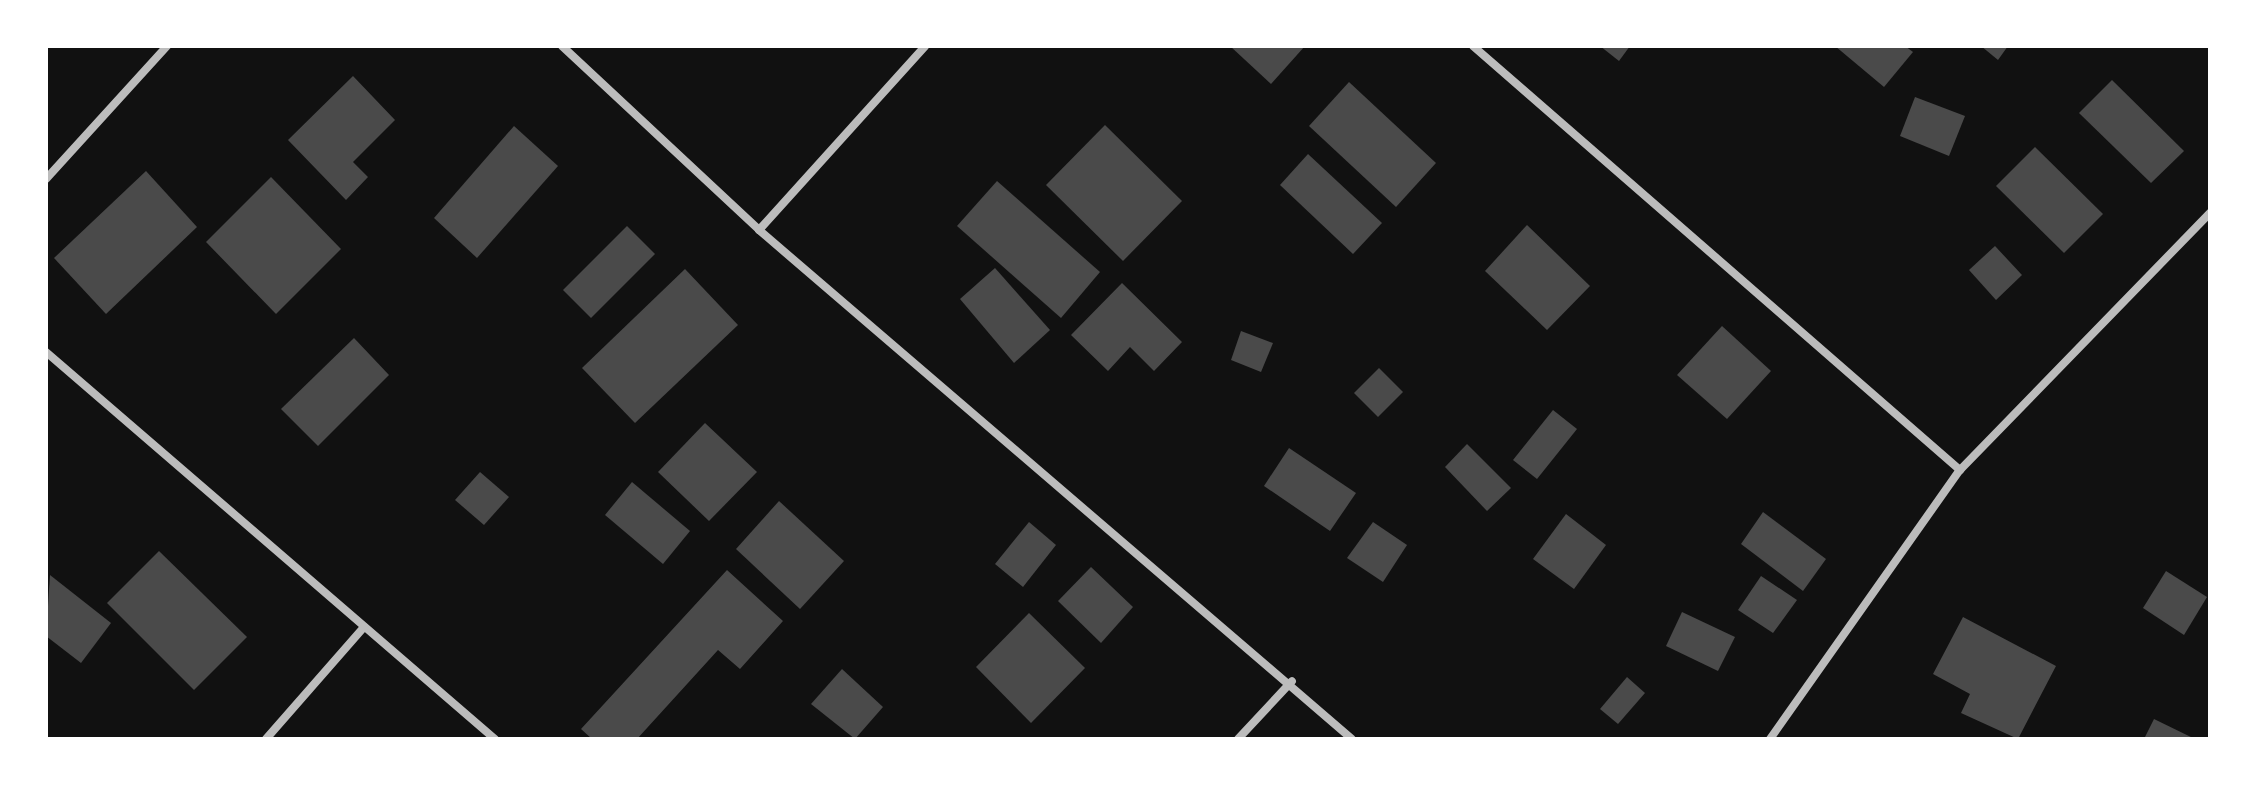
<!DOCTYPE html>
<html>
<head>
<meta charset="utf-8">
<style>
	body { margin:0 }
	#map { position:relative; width:2256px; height:785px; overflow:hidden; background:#111; font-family:"Fira Sans Condensed",sans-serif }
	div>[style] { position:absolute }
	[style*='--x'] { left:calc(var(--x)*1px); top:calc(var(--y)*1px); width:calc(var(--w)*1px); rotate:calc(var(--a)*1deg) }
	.building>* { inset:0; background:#4a4a4a }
	.minor>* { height:8px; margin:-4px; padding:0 4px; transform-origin:4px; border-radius:4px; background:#bcbcbc }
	span { translate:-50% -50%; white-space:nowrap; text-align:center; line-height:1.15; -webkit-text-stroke:6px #fff; paint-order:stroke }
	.frame { position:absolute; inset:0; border:48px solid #fff; pointer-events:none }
</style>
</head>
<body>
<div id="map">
	<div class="building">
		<div style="clip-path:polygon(1230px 46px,1305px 46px,1271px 84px)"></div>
		<div style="clip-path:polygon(1600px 46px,1630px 46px,1619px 61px)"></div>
		<div style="clip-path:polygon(1835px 46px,1905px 46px,1913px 52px,1884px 87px)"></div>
		<div style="clip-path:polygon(1981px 46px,2008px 46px,1998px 60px)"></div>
		<div style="clip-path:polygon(353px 76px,395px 120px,353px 162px,368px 177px,346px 200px,288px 140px)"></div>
		<div style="clip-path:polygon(2112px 80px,2184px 151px,2151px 183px,2079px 113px)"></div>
		<div style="clip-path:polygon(1349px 82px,1436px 163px,1396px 207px,1309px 126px)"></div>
		<div style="clip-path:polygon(1915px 97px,1965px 116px,1949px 156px,1900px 136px)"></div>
		<div style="clip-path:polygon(1105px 125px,1182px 201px,1123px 261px,1046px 185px)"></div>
		<div style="clip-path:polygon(514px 126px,558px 166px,477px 258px,434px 218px)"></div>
		<div style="clip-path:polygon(2035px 147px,2103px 214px,2064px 253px,1996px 186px)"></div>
		<div style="clip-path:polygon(1308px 154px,1382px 223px,1353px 254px,1280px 185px)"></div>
		<div style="clip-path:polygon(146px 171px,197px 227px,106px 314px,54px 258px)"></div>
		<div style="clip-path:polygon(271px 177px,341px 249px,276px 314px,206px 242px)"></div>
		<div style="clip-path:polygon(997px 181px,1100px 272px,1061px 318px,957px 226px)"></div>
		<div style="clip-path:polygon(1527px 225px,1590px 286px,1547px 330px,1485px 271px)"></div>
		<div style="clip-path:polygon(627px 226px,655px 254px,591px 318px,563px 290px)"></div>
		<div style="clip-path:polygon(1995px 246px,2022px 275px,1996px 300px,1969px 270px)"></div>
		<div style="clip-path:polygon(995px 268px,1050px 330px,1014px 363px,960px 299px)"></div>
		<div style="clip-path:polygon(685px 269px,738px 325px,635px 423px,582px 368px)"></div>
		<div style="clip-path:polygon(1122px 283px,1182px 342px,1154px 371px,1130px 347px,1108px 371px,1071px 335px)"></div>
		<div style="clip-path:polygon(1722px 326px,1771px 371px,1727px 419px,1677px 375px)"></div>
		<div style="clip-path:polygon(1241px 331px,1273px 343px,1261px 372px,1231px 360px)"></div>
		<div style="clip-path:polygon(354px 338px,389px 375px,318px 446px,281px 409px)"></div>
		<div style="clip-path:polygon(1379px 368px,1403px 392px,1378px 417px,1354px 393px)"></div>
		<div style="clip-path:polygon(1553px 410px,1577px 429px,1537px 479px,1513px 460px)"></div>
		<div style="clip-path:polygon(705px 423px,757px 472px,709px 521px,658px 472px)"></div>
		<div style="clip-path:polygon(1467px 444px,1511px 488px,1487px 511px,1445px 467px)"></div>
		<div style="clip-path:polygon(1289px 448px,1356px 493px,1330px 531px,1264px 486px)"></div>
		<div style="clip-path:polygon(480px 472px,509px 497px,484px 525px,455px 500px)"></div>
		<div style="clip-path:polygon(632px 482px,690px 531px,663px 564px,605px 515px)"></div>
		<div style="clip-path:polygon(779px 501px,844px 561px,800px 609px,736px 549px)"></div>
		<div style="clip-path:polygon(1763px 512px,1826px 559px,1803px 591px,1741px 544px)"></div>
		<div style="clip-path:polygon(1566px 514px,1606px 545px,1574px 589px,1533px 559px)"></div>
		<div style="clip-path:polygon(1029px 522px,1056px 545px,1023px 587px,995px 564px)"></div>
		<div style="clip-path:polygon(1373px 522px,1407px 545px,1383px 582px,1347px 558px)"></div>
		<div style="clip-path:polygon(159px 551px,247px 637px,194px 690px,107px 603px)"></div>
		<div style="clip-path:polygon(1091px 567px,1133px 607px,1101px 643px,1058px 601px)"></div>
		<div style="clip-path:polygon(727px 570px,783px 621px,740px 669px,718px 650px,637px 739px,592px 739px,581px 729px)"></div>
		<div style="clip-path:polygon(2166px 571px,2207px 597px,2184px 635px,2143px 608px)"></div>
		<div style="clip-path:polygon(50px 575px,111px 623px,81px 663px,46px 636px)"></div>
		<div style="clip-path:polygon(1761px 576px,1797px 600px,1773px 633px,1738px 610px)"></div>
		<div style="clip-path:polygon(1682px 612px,1735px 637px,1718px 671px,1666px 646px)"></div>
		<div style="clip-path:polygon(1029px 613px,1085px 668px,1031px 723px,976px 667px)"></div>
		<div style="clip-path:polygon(1963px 617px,2056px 666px,2018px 739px,1961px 713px,1970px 694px,1933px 674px)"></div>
		<div style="clip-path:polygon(842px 669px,883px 707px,855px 739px,811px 704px)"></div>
		<div style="clip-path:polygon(1627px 677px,1645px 693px,1618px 724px,1600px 709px)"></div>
		<div style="clip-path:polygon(2154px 719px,2195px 739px,2144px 739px)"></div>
	</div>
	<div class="minor">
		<div style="--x:562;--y:46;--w:270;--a:43"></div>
		<div style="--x:759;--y:230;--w:781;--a:40.64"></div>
		<div style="--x:1473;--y:46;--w:646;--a:41.04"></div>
		<div style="--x:46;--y:179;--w:180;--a:-47.7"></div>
		<div style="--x:759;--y:230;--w:248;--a:-47.9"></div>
		<div style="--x:46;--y:352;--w:593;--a:40.76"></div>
		<div style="--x:266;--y:739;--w:149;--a:-48.8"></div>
		<div style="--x:1238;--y:739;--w:79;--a:-47"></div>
		<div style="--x:1770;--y:739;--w:329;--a:-54.8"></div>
		<div style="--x:1960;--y:470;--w:359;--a:-45.8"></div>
	</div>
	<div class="frame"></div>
</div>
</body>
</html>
